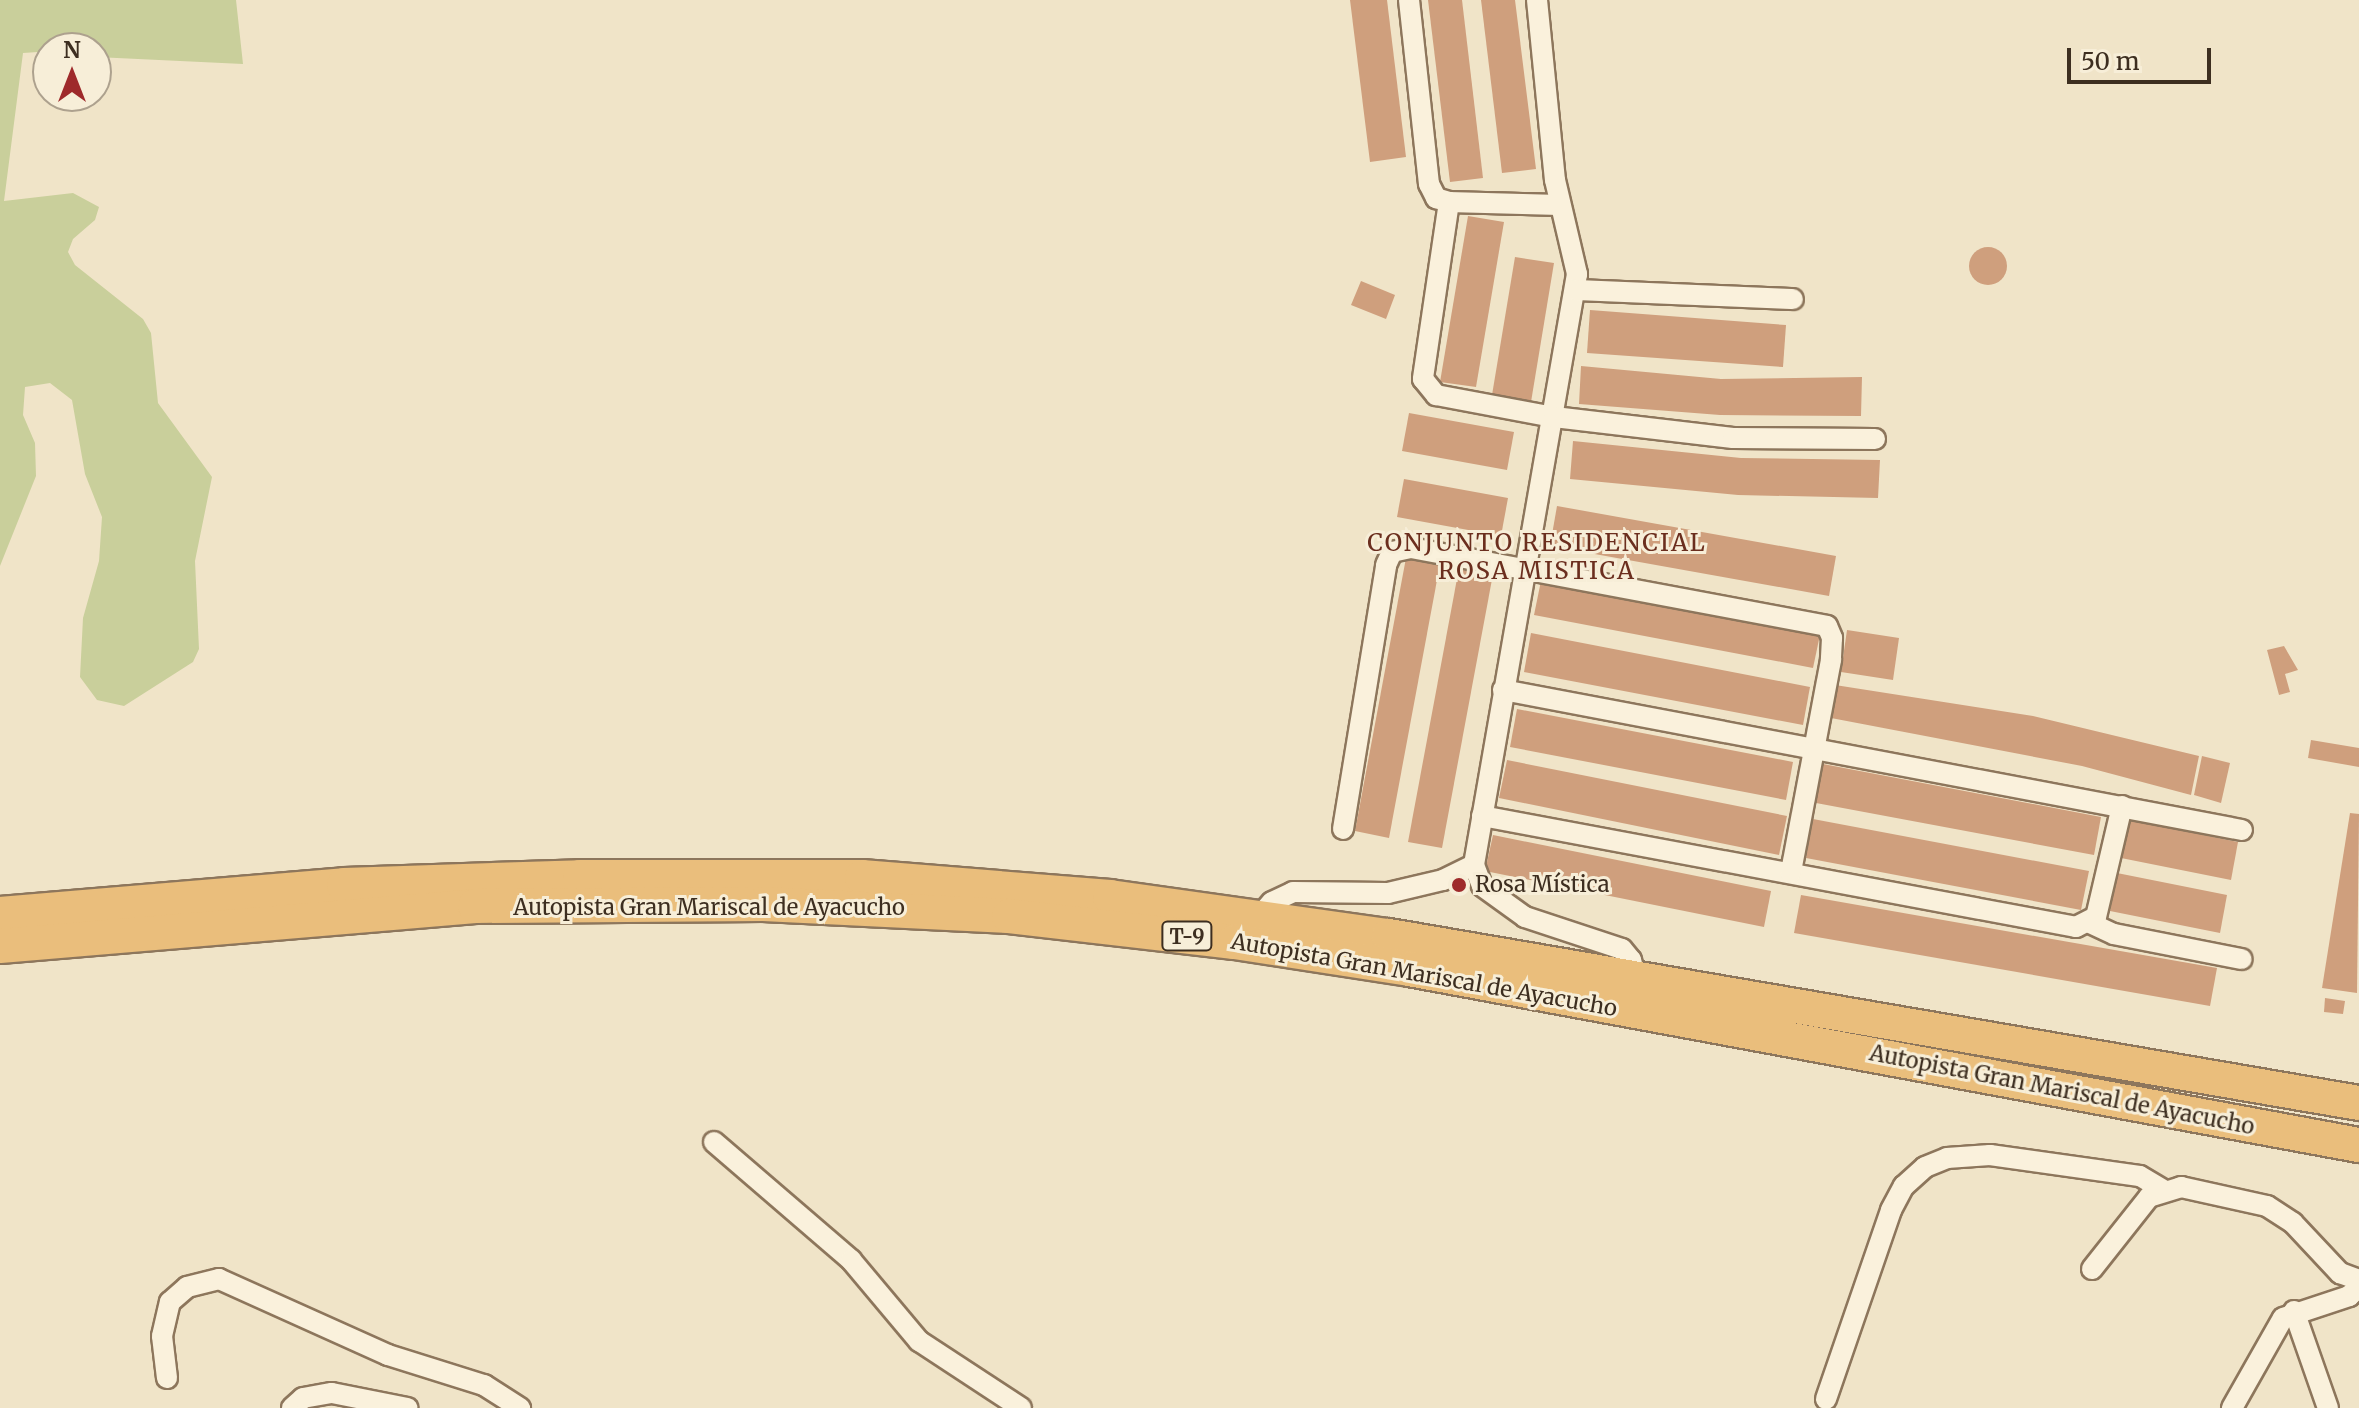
<!DOCTYPE html>
<html>
<head>
<meta charset="utf-8">
<style>
	body { margin:0 }
	#map { position:relative; width:2359px; height:1408px; overflow:hidden; background:#f0e4c8; font-family:Merriweather,serif }
	div>[style] { position:absolute }
	[style*='--x'] { left:calc(var(--x)*1px); top:calc(var(--y)*1px); width:calc(var(--w)*1px); rotate:calc(var(--a)*1deg) }
	.green>* { inset:0; background:#c9cf9b }
	.building>* { inset:0; background:#cf9f7d }
	.round { border-radius:50% }
	.roads { filter:drop-shadow(2px 0 #8d765c) drop-shadow(-2px 0 #8d765c) drop-shadow(0 2px #8d765c) drop-shadow(0 -2px #8d765c) }
	.minor>* { height:20px; margin:-10px; padding:0 10px; transform-origin:10px; border-radius:10px; background:#faf1dc }
	.trunk>* { height:34px; margin:-17px; padding:0 17px; transform-origin:17px; border-radius:17px; background:#eabe7c }
	.dots>* { width:22px; height:22px; translate:-50% -50%; box-sizing:border-box; border:4px solid #f7eed8; border-radius:50% }
	span { translate:-50% -50%; white-space:nowrap; text-align:center; line-height:1.15; -webkit-text-stroke:6px #f7eed8; paint-order:stroke }
	.shield-label span { padding:2px 6px; background:#f7eed8; border:2px solid; border-radius:6px; -webkit-text-stroke-width:0 }
	.shield-label { font-size:20px; color:#3d2e20; font-weight:700 }
	.poi-label { font-size:22px; color:#3d2e20 }
	.left { translate:0 -50%; text-align:left }
	.street-label { font-size:22px; color:#3d2e20 }
	.neighbourhood-label { font-size:24px; color:#6b2e1e; letter-spacing:2px }
	.north { position:absolute; left:32px; top:32px; width:80px; height:80px; box-sizing:border-box; background:#f7eed8; border:2px solid #ada18e; border-radius:50%; rotate:0deg; font-size:22px; font-weight:700; line-height:32px; text-align:center; color:#3d2e20 }
	.north::after { content:''; display:block; margin:auto; width:28px; height:36px; background:#9e2a2b; clip-path:polygon(50% 0,100% 100%,50% 72%,0 100%) }
	.scale { position:absolute; left:2067px; top:48px; width:144px; height:36px; box-sizing:border-box; border:4px solid #3d2e20; border-top:0; padding-left:10px; font-size:24px; line-height:28px; white-space:nowrap; color:#3d2e20; -webkit-text-stroke:6px #f7eed8; paint-order:stroke }
</style>
</head>
<body>
<div id="map">
	<div class="green">
		<div style="clip-path:polygon(0 0,236px 0,243px 64px,96px 57px,96px 48px,23px 53px,4px 201px,73px 193px,99px 207px,95px 220px,73px 239px,68px 252px,75px 265px,143px 319px,151px 333px,158px 403px,212px 477px,195px 561px,199px 649px,193px 662px,124px 706px,97px 700px,80px 677px,83px 618px,99px 561px,102px 517px,85px 474px,72px 400px,50px 383px,25px 387px,23px 415px,35px 443px,36px 476px,0 566px)"></div>
	</div>
	<div class="building">
		<div style="clip-path:polygon(1350px 0,1387px 0,1406px 157px,1370px 162px)"></div>
		<div style="clip-path:polygon(1428px 0,1462px 0,1483px 178px,1450px 182px)"></div>
		<div style="clip-path:polygon(1481px 0,1515px 0,1536px 169px,1502px 173px)"></div>
		<div style="clip-path:polygon(1468px 216px,1504px 222px,1476px 387px,1440px 382px)"></div>
		<div class="round" style="left:1969px;top:247px;width:38px;height:38px"></div>
		<div style="clip-path:polygon(1515px 257px,1554px 263px,1531px 402px,1492px 395px)"></div>
		<div style="clip-path:polygon(1361px 281px,1395px 295px,1386px 319px,1351px 305px)"></div>
		<div style="clip-path:polygon(1590px 310px,1786px 325px,1783px 367px,1587px 353px)"></div>
		<div style="clip-path:polygon(1581px 366px,1721px 379px,1862px 377px,1861px 416px,1720px 415px,1579px 404px)"></div>
		<div style="clip-path:polygon(1409px 413px,1514px 432px,1507px 470px,1402px 451px)"></div>
		<div style="clip-path:polygon(1573px 441px,1741px 458px,1880px 460px,1878px 498px,1738px 495px,1570px 479px)"></div>
		<div style="clip-path:polygon(1404px 479px,1508px 498px,1501px 536px,1397px 517px)"></div>
		<div style="clip-path:polygon(1557px 506px,1836px 556px,1829px 596px,1550px 546px)"></div>
		<div style="clip-path:polygon(1406px 558px,1440px 564px,1389px 838px,1355px 831px)"></div>
		<div style="clip-path:polygon(1459px 568px,1493px 574px,1442px 848px,1408px 842px)"></div>
		<div style="clip-path:polygon(1542px 576px,1821px 630px,1813px 668px,1534px 615px)"></div>
		<div style="clip-path:polygon(1847px 630px,1899px 638px,1893px 680px,1841px 672px)"></div>
		<div style="clip-path:polygon(1531px 633px,1810px 687px,1803px 725px,1524px 672px)"></div>
		<div style="clip-path:polygon(2284px 646px,2298px 670px,2285px 674px,2290px 692px,2279px 695px,2267px 650px)"></div>
		<div style="clip-path:polygon(1835px 685px,2033px 716px,2199px 756px,2191px 795px,2082px 766px,1831px 718px)"></div>
		<div style="clip-path:polygon(1517px 709px,1793px 762px,1786px 800px,1510px 747px)"></div>
		<div style="clip-path:polygon(2311px 740px,2359px 748px,2359px 767px,2308px 758px)"></div>
		<div style="clip-path:polygon(2202px 756px,2230px 763px,2221px 803px,2194px 795px)"></div>
		<div style="clip-path:polygon(1507px 760px,1787px 816px,1779px 855px,1499px 798px)"></div>
		<div style="clip-path:polygon(1823px 764px,2101px 817px,2094px 855px,1816px 803px)"></div>
		<div style="clip-path:polygon(2350px 813px,2359px 814px,2357px 993px,2322px 988px)"></div>
		<div style="clip-path:polygon(1813px 819px,2089px 871px,2081px 910px,1806px 858px)"></div>
		<div style="clip-path:polygon(2129px 820px,2238px 842px,2231px 880px,2121px 858px)"></div>
		<div style="clip-path:polygon(1493px 835px,1771px 891px,1764px 927px,1485px 871px)"></div>
		<div style="clip-path:polygon(2117px 873px,2227px 895px,2220px 933px,2110px 911px)"></div>
		<div style="clip-path:polygon(1801px 895px,2217px 968px,2210px 1006px,1794px 933px)"></div>
		<div style="clip-path:polygon(2325px 998px,2345px 1001px,2343px 1014px,2324px 1012px)"></div>
	</div>
	<div class="roads">
		<div class="minor">
			<div style="--x:1409;--y:0;--w:185;--a:83.8"></div>
			<div style="--x:1429;--y:184;--w:16;--a:63"></div>
			<div style="--x:1436;--y:198;--w:14;--a:17"></div>
			<div style="--x:1449;--y:202;--w:110;--a:1.6"></div>
			<div style="--x:1537;--y:0;--w:181;--a:84.3"></div>
			<div style="--x:1555;--y:180;--w:97;--a:76.8"></div>
			<div style="--x:1577;--y:274;--w:600;--a:99.89"></div>
			<div style="--x:1474;--y:865;--w:22;--a:69"></div>
			<div style="--x:1482;--y:886;--w:53;--a:35.8"></div>
			<div style="--x:1525;--y:917;--w:102;--a:18.3"></div>
			<div style="--x:1622;--y:949;--w:14;--a:51"></div>
			<div style="--x:1631;--y:960;--w:20;--a:75"></div>
			<div style="--x:1449;--y:202;--w:179;--a:98.4"></div>
			<div style="--x:1423;--y:379;--w:21;--a:51"></div>
			<div style="--x:1436;--y:395;--w:120;--a:10.6"></div>
			<div style="--x:1554;--y:417;--w:180;--a:6.7"></div>
			<div style="--x:1733;--y:438;--w:142;--a:0.4"></div>
			<div style="--x:1575;--y:290;--w:218;--a:2.4"></div>
			<div style="--x:1503;--y:690;--w:752;--a:10.73"></div>
			<div style="--x:1482;--y:816;--w:604;--a:10.58"></div>
			<div style="--x:2076;--y:927;--w:22;--a:-27"></div>
			<div style="--x:2096;--y:917;--w:114;--a:-76.8"></div>
			<div style="--x:1343;--y:829;--w:267;--a:-80.7"></div>
			<div style="--x:1386;--y:565;--w:14;--a:-65"></div>
			<div style="--x:1392;--y:552;--w:19;--a:-12"></div>
			<div style="--x:1411;--y:548;--w:423;--a:10.6"></div>
			<div style="--x:1827;--y:626;--w:13;--a:67"></div>
			<div style="--x:1832;--y:638;--w:22;--a:93"></div>
			<div style="--x:1831;--y:660;--w:216;--a:100.7"></div>
			<div style="--x:1258;--y:918;--w:21;--a:-49"></div>
			<div style="--x:1272;--y:902;--w:23;--a:-25"></div>
			<div style="--x:1293;--y:892;--w:95;--a:0.6"></div>
			<div style="--x:1388;--y:893;--w:57;--a:-13.3"></div>
			<div style="--x:1443;--y:880;--w:34;--a:-26"></div>
			<div style="--x:2090;--y:923;--w:26;--a:25"></div>
			<div style="--x:2114;--y:934;--w:130;--a:11.1"></div>
			<div style="--x:714;--y:1142;--w:181;--a:40.7"></div>
			<div style="--x:851;--y:1260;--w:106;--a:50"></div>
			<div style="--x:919;--y:1341;--w:122;--a:33.3"></div>
			<div style="--x:2092;--y:1269;--w:92;--a:-51.6"></div>
			<div style="--x:2149;--y:1197;--w:34;--a:-17"></div>
			<div style="--x:2181;--y:1187;--w:88;--a:12.5"></div>
			<div style="--x:2267;--y:1206;--w:31;--a:33"></div>
			<div style="--x:2293;--y:1223;--w:69;--a:46.8"></div>
			<div style="--x:2340;--y:1273;--w:20;--a:20"></div>
			<div style="--x:2294;--y:1311;--w:103;--a:70.7"></div>
			<div style="--x:167;--y:1378;--w:42;--a:-96.8"></div>
			<div style="--x:162;--y:1336;--w:35;--a:-77"></div>
			<div style="--x:170;--y:1302;--w:23;--a:-41"></div>
			<div style="--x:187;--y:1287;--w:33;--a:-14"></div>
			<div style="--x:219;--y:1279;--w:185;--a:24.2"></div>
			<div style="--x:388;--y:1355;--w:101;--a:17.4"></div>
			<div style="--x:484;--y:1385;--w:43;--a:32.6"></div>
			<div style="--x:1826;--y:1399;--w:200;--a:-71"></div>
			<div style="--x:1891;--y:1210;--w:27;--a:-62"></div>
			<div style="--x:1904;--y:1186;--w:28;--a:-42"></div>
			<div style="--x:1925;--y:1167;--w:24;--a:-22"></div>
			<div style="--x:1947;--y:1158;--w:43;--a:-4"></div>
			<div style="--x:1990;--y:1155;--w:151;--a:8"></div>
			<div style="--x:2140;--y:1176;--w:26;--a:31"></div>
			<div style="--x:292;--y:1408;--w:15;--a:-42"></div>
			<div style="--x:303;--y:1398;--w:29;--a:-10"></div>
			<div style="--x:332;--y:1393;--w:77;--a:11.2"></div>
			<div style="--x:2232;--y:1408;--w:103;--a:-60.5"></div>
			<div style="--x:2283;--y:1318;--w:70;--a:-18.4"></div>
			<div style="--x:2349;--y:1296;--w:13;--a:-42"></div>
		</div>
		<div class="trunk">
			<div style="--x:0;--y:914;--w:345;--a:-4.8"></div>
			<div style="--x:344;--y:885;--w:236;--a:-1.9"></div>
			<div style="--x:580;--y:877;--w:282;--a:0"></div>
			<div style="--x:862;--y:877;--w:249;--a:4.6"></div>
			<div style="--x:1110;--y:897;--w:282;--a:8"></div>
			<div style="--x:1389;--y:936;--w:984;--a:9.77"></div>
			<div style="--x:0;--y:946;--w:477;--a:-4.8"></div>
			<div style="--x:475;--y:906;--w:288;--a:-0.4"></div>
			<div style="--x:763;--y:904;--w:246;--a:2.8"></div>
			<div style="--x:1009;--y:916;--w:227;--a:6.6"></div>
			<div style="--x:1235;--y:942;--w:176;--a:8.8"></div>
			<div style="--x:1409;--y:969;--w:966;--a:10.5"></div>
		</div>
	</div>
	<div class="dots">
		<div style="left:1459px;top:885px;background:#9e2a2b"></div>
	</div>
	<div class="shield-label">
		<span style="left:1187px;top:936px">T-9</span>
	</div>
	<div class="poi-label">
		<span class="left" style="left:1475px;top:885px">Rosa Mística</span>
	</div>
	<div class="street-label">
		<span style="left:709px;top:908px">Autopista Gran Mariscal de Ayacucho</span>
		<span style="left:1424px;top:975px;rotate:10deg">Autopista Gran Mariscal de Ayacucho</span>
		<span style="left:2062px;top:1090px;rotate:11deg">Autopista Gran Mariscal de Ayacucho</span>
	</div>
	<div class="neighbourhood-label">
		<span style="left:1537px;top:557px">CONJUNTO RESIDENCIAL<br>ROSA MISTICA</span>
	</div>
	<div class="north">N</div>
	<div class="scale">50 m</div>
</div>
</body>
</html>
